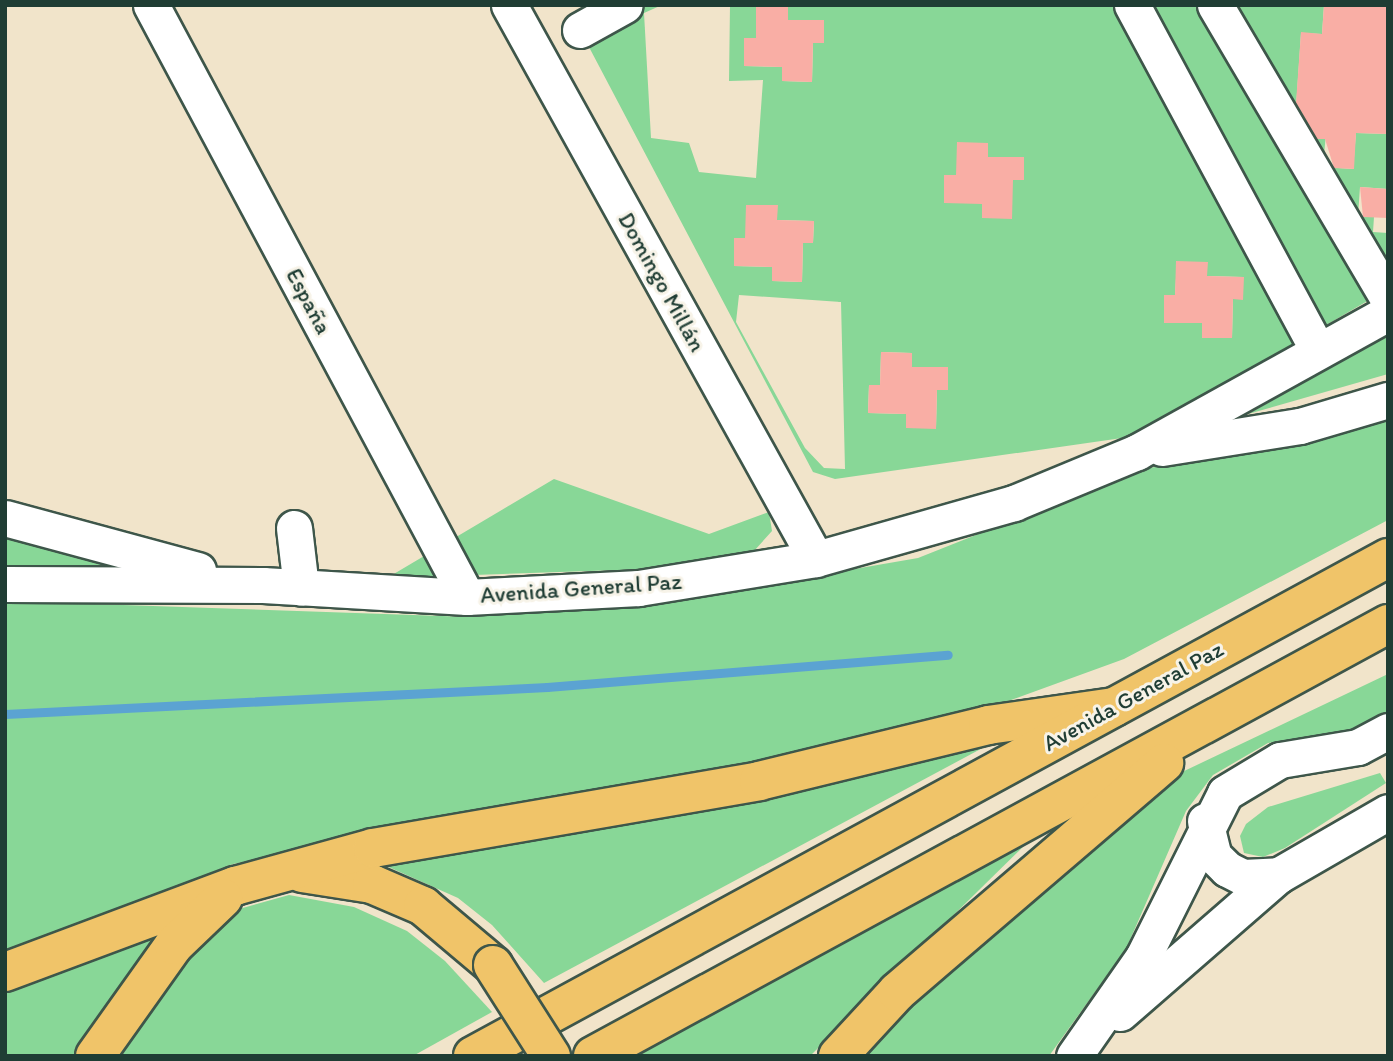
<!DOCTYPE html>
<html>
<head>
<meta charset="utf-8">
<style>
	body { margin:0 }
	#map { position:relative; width:1393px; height:1061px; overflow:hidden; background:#f1e4ca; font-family:Itim,sans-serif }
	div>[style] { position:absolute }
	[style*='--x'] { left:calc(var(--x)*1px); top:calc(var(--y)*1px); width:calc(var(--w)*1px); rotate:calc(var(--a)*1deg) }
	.green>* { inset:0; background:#88d797 }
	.stream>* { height:9px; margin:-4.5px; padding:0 4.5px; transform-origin:4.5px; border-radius:4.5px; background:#5ba3d2 }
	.building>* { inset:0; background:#f9aea5 }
	.roads { filter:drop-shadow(2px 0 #3e564a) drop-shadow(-2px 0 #3e564a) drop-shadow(0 2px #3e564a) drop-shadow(0 -2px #3e564a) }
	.minor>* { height:35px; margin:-17.5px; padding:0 17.5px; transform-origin:17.5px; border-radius:17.5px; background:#fff }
	.highway>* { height:38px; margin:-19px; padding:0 19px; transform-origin:19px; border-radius:19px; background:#f0c469 }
	.bridges { filter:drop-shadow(2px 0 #3e564a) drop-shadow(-2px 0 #3e564a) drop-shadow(0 2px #3e564a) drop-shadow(0 -2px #3e564a) }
	.highway-bridge>* { height:38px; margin:-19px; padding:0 19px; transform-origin:19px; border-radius:19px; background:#f0c469 }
	span { translate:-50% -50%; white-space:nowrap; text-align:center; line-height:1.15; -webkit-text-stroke:6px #f7f3e8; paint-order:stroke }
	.street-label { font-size:23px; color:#1f3d34 }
	.frame { position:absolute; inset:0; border:7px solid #1f3d34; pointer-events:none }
</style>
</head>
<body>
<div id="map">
	<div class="green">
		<div style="clip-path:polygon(evenodd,593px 5px,662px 5px,644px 13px,651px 138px,689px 143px,699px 172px,756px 178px,763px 80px,729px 81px,730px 5px,756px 5px,756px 38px,744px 38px,744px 66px,782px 67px,782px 81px,812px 82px,813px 43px,824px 43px,824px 20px,788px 20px,781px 5px,1324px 5px,1322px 34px,1301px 33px,1294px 137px,1326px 133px,1323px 167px,1353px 169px,1356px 133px,1388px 134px,1388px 189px,1360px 187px,1358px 216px,1374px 217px,1373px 232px,1388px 233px,1388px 289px,1136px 436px,835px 479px,813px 472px,580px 30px,593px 5px,777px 205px,777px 220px,814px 221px,813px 243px,803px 243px,802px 282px,772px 281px,772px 267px,734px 266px,734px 239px,745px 238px,777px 205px,593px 5px,1177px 262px,1207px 262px,1207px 276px,1243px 277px,1243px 299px,1233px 299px,1232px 338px,1202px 338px,1202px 323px,1164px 323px,1164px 295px,1175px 295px,1177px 262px,593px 5px,739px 295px,841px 302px,845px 469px,824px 468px,805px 448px,736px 322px,739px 295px,593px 5px,881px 352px,912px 353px,912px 367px,948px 367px,948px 390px,937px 390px,936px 428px,906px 428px,906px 414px,868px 413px,869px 385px,880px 385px,881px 352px)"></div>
		<div style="clip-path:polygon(1388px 335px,1388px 374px,1248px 414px)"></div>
		<div style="clip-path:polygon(1388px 419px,1388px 520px,1124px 659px,989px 708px,863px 742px,233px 864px,5px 953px,5px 601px,471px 617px,670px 601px,918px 558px,1142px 469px,1299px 445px)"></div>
		<div style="clip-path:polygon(554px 479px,709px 534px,769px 512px,772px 531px,754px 551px,649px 569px,387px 578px)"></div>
		<div style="clip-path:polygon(5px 534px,111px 565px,5px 565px)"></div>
		<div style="clip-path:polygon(1388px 674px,1388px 711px,1353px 730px,1268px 743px,1213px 775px,1186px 811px,1126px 949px,1049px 1056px,860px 1056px,913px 999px,1159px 783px)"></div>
		<div style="clip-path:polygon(990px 744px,544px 983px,492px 925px,458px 898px,382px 864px)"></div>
		<div style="clip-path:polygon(1380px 773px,1386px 783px,1285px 848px,1263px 857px,1244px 853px,1240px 836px,1246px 824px,1268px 807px)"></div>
		<div style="clip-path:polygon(1037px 833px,810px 1056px,629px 1056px)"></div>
		<div style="clip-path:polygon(289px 895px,354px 907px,407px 931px,445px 961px,492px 1012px,413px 1056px,113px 1056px,211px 930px,239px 909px)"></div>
		<div style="clip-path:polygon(171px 926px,74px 1056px,5px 1056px,5px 989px)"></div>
	</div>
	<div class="stream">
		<div style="--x:5;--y:714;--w:543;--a:-2.85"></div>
		<div style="--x:547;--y:687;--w:402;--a:-4.6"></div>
	</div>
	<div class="building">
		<div style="clip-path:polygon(756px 5px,788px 5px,788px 20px,824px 20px,824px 43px,813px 43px,812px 82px,782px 81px,782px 67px,744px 66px,744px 38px,756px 38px)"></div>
		<div style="clip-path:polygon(1324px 5px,1388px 5px,1388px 134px,1356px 133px,1354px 169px,1334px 168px,1325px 139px,1317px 139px,1296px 103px,1301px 32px,1322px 34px)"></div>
		<div style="clip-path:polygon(957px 142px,988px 143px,988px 157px,1024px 157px,1024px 180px,1013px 180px,1012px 219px,982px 218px,982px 204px,944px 203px,944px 175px,956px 175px)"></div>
		<div style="clip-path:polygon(1360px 187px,1388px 189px,1388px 218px,1363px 217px)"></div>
		<div style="clip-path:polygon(746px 205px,778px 205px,777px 220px,814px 221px,813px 243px,803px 243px,802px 282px,772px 281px,772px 267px,734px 266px,734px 238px,745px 238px)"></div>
		<div style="clip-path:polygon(1176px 261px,1208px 262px,1207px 276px,1244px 277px,1243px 300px,1233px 299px,1232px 338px,1202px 338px,1202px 323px,1164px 323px,1164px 295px,1175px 295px)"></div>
		<div style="clip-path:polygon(881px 352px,912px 353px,912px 367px,948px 367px,948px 390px,937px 390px,936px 429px,906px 428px,906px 414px,868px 413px,869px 385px,880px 385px)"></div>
	</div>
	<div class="roads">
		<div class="minor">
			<div style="--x:151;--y:5;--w:671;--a:61.91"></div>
			<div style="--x:509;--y:5;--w:633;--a:61.01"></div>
			<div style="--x:1132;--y:5;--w:375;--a:61.7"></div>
			<div style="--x:1215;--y:5;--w:341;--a:59.5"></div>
			<div style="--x:580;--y:30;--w:51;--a:-29.1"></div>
			<div style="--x:1162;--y:448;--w:140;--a:-9.1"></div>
			<div style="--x:1300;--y:426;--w:92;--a:-16.5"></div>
			<div style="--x:5;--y:518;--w:200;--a:15.1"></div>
			<div style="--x:294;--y:528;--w:60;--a:83.3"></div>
			<div style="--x:5;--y:584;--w:258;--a:0.2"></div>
			<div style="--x:263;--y:585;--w:204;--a:3.4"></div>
			<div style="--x:467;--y:597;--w:172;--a:-3"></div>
			<div style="--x:639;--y:588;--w:179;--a:-9.3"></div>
			<div style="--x:816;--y:559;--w:206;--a:-15.8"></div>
			<div style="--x:1014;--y:503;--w:133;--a:-22.5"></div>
			<div style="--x:1137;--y:452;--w:287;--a:-29"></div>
			<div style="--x:1205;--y:821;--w:36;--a:76"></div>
			<div style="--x:1214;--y:856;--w:18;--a:45"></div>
			<div style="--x:1227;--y:869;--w:18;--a:27"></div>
			<div style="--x:1243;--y:877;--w:36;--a:-3"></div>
			<div style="--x:1120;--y:1013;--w:211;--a:-41"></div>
			<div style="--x:1279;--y:875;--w:126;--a:-30"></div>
			<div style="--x:1074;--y:1056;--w:121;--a:-55.1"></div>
			<div style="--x:1143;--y:957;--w:183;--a:-63.4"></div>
			<div style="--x:1225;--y:793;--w:64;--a:-31"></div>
			<div style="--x:1280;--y:760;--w:79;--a:-9.5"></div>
			<div style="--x:1358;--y:747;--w:34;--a:-28"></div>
		</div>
		<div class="highway">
			<div style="--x:302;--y:873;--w:71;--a:8.9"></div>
			<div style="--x:372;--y:884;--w:56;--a:23.3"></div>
			<div style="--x:423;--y:906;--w:92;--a:40.1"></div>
			<div style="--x:5;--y:972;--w:246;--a:-20.5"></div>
			<div style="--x:235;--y:886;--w:143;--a:-15.4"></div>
			<div style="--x:373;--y:848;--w:392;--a:-9.8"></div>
			<div style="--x:759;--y:781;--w:236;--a:-13.7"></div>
			<div style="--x:988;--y:725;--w:127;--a:-8.1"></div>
			<div style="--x:95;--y:1056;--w:136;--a:-54.6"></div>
			<div style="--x:174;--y:945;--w:68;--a:-43.8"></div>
			<div style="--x:473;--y:1056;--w:1042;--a:-28.56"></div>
			<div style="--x:593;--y:1056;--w:905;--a:-28.52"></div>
			<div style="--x:838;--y:1056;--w:87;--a:-47.3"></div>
			<div style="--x:897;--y:992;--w:352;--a:-40.6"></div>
		</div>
	</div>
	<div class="bridges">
		<div class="highway-bridge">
			<div style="--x:493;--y:965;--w:108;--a:57.5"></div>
		</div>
	</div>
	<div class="street-label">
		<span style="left:662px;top:282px;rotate:61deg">Domingo Millán</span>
		<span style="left:309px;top:301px;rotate:62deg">España</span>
		<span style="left:581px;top:588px;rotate:-4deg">Avenida General Paz</span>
		<span style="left:1133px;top:696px;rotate:-29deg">Avenida General Paz</span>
	</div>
	<div class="frame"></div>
</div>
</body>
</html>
